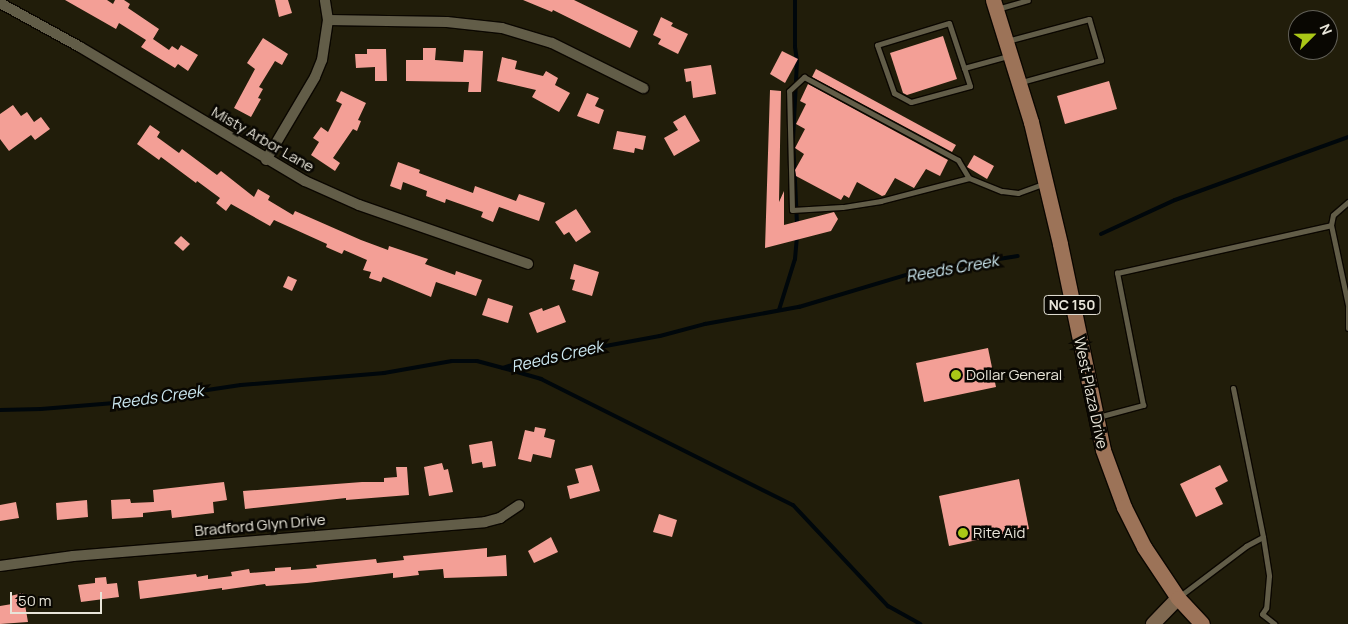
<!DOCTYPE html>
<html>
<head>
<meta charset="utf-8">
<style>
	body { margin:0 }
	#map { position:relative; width:1348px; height:624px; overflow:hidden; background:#211d0a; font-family:Manrope,sans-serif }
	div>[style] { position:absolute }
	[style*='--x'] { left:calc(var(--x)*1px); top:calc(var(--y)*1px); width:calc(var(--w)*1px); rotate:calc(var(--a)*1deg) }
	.stream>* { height:4px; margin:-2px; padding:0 2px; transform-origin:2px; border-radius:2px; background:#00070b }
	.building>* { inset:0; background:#f39f96 }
	.roads { filter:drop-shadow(1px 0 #0b0700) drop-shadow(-1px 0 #0b0700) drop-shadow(0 1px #0b0700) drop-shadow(0 -1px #0b0700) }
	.lane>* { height:5px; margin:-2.5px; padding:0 2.5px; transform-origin:2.5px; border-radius:2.5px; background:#625d48 }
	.street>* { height:10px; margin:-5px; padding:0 5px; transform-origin:5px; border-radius:5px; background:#625d48 }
	.secondary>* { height:14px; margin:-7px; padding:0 7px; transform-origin:7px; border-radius:7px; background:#7f6850 }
	.primary>* { height:15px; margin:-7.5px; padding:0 7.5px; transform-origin:7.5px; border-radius:7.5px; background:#9c7358 }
	.dots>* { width:14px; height:14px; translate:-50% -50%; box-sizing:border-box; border:2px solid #090702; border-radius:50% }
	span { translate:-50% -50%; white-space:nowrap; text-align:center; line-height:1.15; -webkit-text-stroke:5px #090702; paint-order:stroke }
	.shield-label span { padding:1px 4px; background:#090702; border:1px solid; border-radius:4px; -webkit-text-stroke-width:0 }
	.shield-label { font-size:14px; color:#e8e5d9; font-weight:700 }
	.street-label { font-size:15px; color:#e8e5d9 }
	.poi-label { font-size:15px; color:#e8e5d9 }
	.left { translate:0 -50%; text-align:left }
	.water-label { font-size:16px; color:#cce8f1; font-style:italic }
	.north { position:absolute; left:1288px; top:10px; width:50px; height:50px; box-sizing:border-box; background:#090702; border:1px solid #626058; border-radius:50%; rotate:67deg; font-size:14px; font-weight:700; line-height:20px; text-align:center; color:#e8e5d9 }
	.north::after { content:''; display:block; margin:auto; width:18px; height:22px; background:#aac717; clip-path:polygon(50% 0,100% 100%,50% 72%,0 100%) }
	.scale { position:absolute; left:10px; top:592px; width:92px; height:22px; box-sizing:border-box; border:2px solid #e8e5d9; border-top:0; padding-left:6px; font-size:15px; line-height:18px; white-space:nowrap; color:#e8e5d9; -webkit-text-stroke:4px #090702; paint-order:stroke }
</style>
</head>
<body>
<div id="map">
	<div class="stream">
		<div style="--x:795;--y:0;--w:47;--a:90"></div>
		<div style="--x:795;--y:47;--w:14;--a:82"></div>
		<div style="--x:797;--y:61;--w:78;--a:92.9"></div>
		<div style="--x:793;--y:139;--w:86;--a:87.3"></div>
		<div style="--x:1101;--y:234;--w:81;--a:-24.7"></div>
		<div style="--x:1175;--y:200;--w:184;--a:-20"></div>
		<div style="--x:779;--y:310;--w:53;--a:-72.6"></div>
		<div style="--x:795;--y:259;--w:24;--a:-85"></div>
		<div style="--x:503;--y:368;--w:40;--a:16"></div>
		<div style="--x:541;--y:379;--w:282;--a:26.6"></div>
		<div style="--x:793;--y:505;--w:139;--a:46.8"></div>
		<div style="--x:888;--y:606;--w:37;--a:29"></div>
		<div style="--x:0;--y:410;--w:41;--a:-1.4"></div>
		<div style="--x:41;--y:409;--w:86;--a:-4.7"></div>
		<div style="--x:127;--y:402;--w:115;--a:-8.5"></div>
		<div style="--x:241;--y:385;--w:144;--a:-4.8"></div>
		<div style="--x:384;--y:373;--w:69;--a:-10"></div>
		<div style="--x:452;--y:361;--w:25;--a:0"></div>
		<div style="--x:477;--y:361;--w:27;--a:15"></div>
		<div style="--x:503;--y:368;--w:22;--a:-18"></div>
		<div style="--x:524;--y:361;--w:138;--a:-10.4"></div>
		<div style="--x:660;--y:336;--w:47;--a:-14.9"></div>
		<div style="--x:705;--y:324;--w:96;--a:-10.3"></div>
		<div style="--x:799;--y:307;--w:118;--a:-16.7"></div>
		<div style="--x:912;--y:273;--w:107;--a:-9.1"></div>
	</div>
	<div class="building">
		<div style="clip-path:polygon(65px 0,107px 0,113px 4px,115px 0,124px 0,130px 4px,128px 8px,159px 29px,153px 39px,169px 50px,172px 46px,178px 50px,181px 45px,198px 55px,188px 71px,178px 64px,175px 68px,141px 47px,146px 40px,119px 23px,116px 29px)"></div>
		<div style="clip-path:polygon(275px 0,288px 0,292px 13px,279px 17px)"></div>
		<div style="clip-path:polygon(523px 0,574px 0,638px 31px,630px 48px,553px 10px,552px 12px)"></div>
		<div style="clip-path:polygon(661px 17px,673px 23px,671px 26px,688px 34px,678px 54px,658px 44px,661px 39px,653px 35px)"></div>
		<div style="clip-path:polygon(943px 36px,957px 79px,907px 95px,903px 93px,890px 53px)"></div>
		<div style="clip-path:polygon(263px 38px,288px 54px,282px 65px,275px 61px,259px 87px,263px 89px,258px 98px,261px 99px,251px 117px,234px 108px,255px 69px,247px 63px)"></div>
		<div style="clip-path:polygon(423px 48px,436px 48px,435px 60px,463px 62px,464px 50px,483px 51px,481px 92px,468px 92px,469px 82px,406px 81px,406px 60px,423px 60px)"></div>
		<div style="clip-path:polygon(367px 49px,386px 49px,387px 81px,375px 81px,375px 67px,356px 68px,355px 54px,367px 54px)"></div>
		<div style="clip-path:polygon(782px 51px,798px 59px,785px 83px,770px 74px)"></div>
		<div style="clip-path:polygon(502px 57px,517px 61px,515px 69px,543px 76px,546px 71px,558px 78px,555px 85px,570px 93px,559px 112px,532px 97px,536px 90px,497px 81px)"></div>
		<div style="clip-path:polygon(711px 65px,716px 94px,693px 98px,691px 81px,686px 82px,684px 69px)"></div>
		<div style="clip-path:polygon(816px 69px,956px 145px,952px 152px,812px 77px)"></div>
		<div style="clip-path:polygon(1109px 81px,1117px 109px,1065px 124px,1057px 96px)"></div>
		<div style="clip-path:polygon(808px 84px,948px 160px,940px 176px,926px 169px,914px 188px,895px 178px,885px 195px,882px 196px,857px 182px,849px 198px,844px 195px,841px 200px,796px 176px,795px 170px,804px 154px,795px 148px,805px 129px,796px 124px,806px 104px,800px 101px)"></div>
		<div style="clip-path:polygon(770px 90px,781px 91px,779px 202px,784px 191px,784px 225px,834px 212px,838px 219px,831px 231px,765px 248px)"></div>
		<div style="clip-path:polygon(341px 91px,366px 103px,358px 120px,361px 121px,357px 131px,353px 129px,333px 158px,340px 163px,335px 171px,311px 155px,319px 142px,313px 138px,321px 127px,328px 132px,342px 104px,336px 101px)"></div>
		<div style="clip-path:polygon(587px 93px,599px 98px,595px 106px,604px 110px,599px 124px,577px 116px)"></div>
		<div style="clip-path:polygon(13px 105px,21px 116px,27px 112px,34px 122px,41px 117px,50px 129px,35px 140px,31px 135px,9px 151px,0 139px,0 114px)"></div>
		<div style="clip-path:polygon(685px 115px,700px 141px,674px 156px,664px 138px,678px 130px,673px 122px)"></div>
		<div style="clip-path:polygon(150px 125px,160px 132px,157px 137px,179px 153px,182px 149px,217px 175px,221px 171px,254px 197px,258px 189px,270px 196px,268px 200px,293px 215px,295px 211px,361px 240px,388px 250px,389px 246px,428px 259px,425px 264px,455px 275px,456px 271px,482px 280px,476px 296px,436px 282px,431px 297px,383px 277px,381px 282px,369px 278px,371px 272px,363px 270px,367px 260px,344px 250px,342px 254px,326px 247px,327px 244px,274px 220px,270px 226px,231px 204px,226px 211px,216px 203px,220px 198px,197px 181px,196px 183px,161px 157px,159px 160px,137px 144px)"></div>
		<div style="clip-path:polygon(617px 131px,646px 136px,643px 150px,635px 148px,634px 153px,613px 149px)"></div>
		<div style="clip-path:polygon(974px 155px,994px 166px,987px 179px,967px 167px)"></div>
		<div style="clip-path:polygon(398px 162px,420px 170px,419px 173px,473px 193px,475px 186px,516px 201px,519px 194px,545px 203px,539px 221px,499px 207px,493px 222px,481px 217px,483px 212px,446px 199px,445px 203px,426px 196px,427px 191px,403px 182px,401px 190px,390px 186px)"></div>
		<div style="clip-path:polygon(576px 209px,591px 232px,576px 242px,569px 232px,564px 235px,555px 222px)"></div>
		<div style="clip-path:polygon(181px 236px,190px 244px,183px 251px,174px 243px)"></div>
		<div style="clip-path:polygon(574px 264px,599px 272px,592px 296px,572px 290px,575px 280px,570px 279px)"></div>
		<div style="clip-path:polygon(288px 276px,297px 280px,292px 291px,283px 287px)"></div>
		<div style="clip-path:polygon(488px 298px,513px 306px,508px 323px,482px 315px)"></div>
		<div style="clip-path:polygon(559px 305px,566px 322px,537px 333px,529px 313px,542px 308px,543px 311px)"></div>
		<div style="clip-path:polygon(988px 348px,996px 387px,924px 402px,916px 363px)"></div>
		<div style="clip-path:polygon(535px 427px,546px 429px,544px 437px,555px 440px,551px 458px,533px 454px,531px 462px,518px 459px,525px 430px,534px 432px)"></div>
		<div style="clip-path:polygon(492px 441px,496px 466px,483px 468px,482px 462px,472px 464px,469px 445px)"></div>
		<div style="clip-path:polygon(442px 463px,444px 470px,448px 469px,453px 492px,429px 496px,424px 467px)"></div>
		<div style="clip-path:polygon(592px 465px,600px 491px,570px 499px,567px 486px,579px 483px,575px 469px)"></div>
		<div style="clip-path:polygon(1220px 465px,1228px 481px,1215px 488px,1223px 504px,1196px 517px,1180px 484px)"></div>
		<div style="clip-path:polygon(396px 467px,407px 467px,409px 495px,346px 500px,346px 498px,245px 509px,243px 491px,362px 482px,384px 482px,384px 478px,397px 477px)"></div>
		<div style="clip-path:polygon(1019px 479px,1029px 529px,949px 546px,939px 496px)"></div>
		<div style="clip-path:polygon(224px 482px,227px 500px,213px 502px,214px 513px,172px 518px,171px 510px,143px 513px,143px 517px,112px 519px,111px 500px,130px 499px,131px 503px,154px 502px,153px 490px)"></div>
		<div style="clip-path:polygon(87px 500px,88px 517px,57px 520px,56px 503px)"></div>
		<div style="clip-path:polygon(16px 502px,19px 518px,0 521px,0 505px)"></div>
		<div style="clip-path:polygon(659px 514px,677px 520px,672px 537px,653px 532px)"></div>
		<div style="clip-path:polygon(551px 537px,558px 552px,534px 563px,528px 551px)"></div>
		<div style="clip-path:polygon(487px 548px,487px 557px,506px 555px,507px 576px,444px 578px,443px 569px,418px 571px,419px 575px,393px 578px,393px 573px,307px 583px,266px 586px,265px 584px,222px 590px,222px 588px,140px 599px,138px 581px,196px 574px,197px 577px,208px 575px,208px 579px,232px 576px,231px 572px,249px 569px,250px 573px,275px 571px,275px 568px,291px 567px,291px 570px,317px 568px,316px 565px,376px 559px,377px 563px,404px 560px,403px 556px)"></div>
		<div style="clip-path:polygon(106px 577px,107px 584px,117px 583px,119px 597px,81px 602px,78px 585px,95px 583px,95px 578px)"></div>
		<div style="clip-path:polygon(23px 593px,28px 622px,0 624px,0 606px,12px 604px,10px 596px)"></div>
	</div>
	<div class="roads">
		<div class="lane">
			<div style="--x:997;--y:9;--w:32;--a:-16"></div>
			<div style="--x:1007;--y:41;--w:85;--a:-15"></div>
			<div style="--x:1089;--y:19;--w:43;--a:73.7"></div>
			<div style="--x:1101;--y:60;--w:83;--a:164.6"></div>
			<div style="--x:964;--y:68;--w:47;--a:-108.4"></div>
			<div style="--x:949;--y:23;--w:75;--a:163"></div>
			<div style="--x:877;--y:45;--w:51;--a:70.5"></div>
			<div style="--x:894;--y:93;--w:19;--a:28"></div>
			<div style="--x:911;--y:102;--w:61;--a:-15.2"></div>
			<div style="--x:970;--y:86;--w:19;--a:-108"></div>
			<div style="--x:964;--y:68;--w:46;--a:-15.3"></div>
			<div style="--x:969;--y:178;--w:91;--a:165.4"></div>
			<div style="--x:881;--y:201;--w:39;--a:171"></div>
			<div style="--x:842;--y:207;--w:50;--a:176.6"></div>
			<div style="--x:792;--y:210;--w:119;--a:-91.4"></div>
			<div style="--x:789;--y:91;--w:21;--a:-43"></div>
			<div style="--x:804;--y:77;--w:175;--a:28.3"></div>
			<div style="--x:958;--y:160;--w:21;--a:59"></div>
			<div style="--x:969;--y:178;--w:35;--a:22"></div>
			<div style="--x:1002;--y:191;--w:16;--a:7"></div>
			<div style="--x:1018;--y:193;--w:27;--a:-20"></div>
			<div style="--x:1331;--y:225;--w:10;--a:-79"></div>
			<div style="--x:1333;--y:215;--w:20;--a:-41"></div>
			<div style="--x:1348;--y:307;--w:21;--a:90"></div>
			<div style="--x:1233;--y:388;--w:152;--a:78.6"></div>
			<div style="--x:1098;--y:417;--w:47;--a:-14.9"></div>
			<div style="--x:1143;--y:405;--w:135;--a:-101.1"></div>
			<div style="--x:1117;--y:273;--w:219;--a:-12.6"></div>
			<div style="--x:1331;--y:225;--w:82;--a:78"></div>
			<div style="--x:1180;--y:596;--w:83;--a:-37.1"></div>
			<div style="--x:1246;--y:546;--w:19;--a:-28"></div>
			<div style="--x:1263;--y:537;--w:39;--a:81"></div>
			<div style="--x:1269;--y:576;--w:32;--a:95"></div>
			<div style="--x:1266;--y:608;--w:7;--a:124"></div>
			<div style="--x:1262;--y:614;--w:16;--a:38"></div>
		</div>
		<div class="street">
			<div style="--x:0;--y:3;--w:91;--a:28.8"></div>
			<div style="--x:80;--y:47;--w:262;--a:30.8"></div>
			<div style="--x:305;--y:181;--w:59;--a:24"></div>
			<div style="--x:359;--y:205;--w:179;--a:19.2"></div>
			<div style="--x:328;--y:20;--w:119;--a:1"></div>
			<div style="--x:447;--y:22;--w:55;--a:6.2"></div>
			<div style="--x:502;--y:28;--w:52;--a:16.7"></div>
			<div style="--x:552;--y:43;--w:102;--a:26.3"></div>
			<div style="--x:266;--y:160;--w:96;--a:-59.4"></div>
			<div style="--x:315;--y:77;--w:18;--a:-68"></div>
			<div style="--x:322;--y:60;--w:40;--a:-81.5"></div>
			<div style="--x:328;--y:20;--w:20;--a:-99"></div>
			<div style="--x:0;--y:566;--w:74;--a:-7.8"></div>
			<div style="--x:73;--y:556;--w:413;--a:-4.7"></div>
			<div style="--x:485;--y:522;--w:16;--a:-15"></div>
			<div style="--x:500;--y:518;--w:23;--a:-34"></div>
		</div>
		<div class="secondary">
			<div style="--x:1153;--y:624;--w:36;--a:-46"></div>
		</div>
		<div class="primary">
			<div style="--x:993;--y:0;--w:128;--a:72.7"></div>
			<div style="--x:1031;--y:122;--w:125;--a:76.6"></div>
			<div style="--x:1060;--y:244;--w:210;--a:78.2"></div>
			<div style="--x:1103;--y:450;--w:61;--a:69.8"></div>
			<div style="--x:1124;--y:507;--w:45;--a:63.4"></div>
			<div style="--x:1144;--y:547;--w:61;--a:56.3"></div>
			<div style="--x:1178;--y:598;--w:35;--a:47"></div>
		</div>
	</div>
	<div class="dots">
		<div style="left:956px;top:375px;background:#aac717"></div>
		<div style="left:963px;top:533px;background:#aac717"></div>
	</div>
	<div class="shield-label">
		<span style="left:1072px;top:305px">NC 150</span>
	</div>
	<div class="street-label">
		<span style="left:263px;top:139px;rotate:30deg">Misty Arbor Lane</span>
		<span style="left:1091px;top:393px;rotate:78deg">West Plaza Drive</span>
		<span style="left:260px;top:525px;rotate:-5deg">Bradford Glyn Drive</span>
	</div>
	<div class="poi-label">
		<span class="left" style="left:966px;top:375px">Dollar General</span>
		<span class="left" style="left:973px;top:533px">Rite Aid</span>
	</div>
	<div class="water-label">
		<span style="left:952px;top:268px;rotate:-10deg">Reeds Creek</span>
		<span style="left:557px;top:356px;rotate:-13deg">Reeds Creek</span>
		<span style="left:157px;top:397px;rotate:-8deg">Reeds Creek</span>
	</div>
	<div class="north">N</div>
	<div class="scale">50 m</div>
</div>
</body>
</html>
